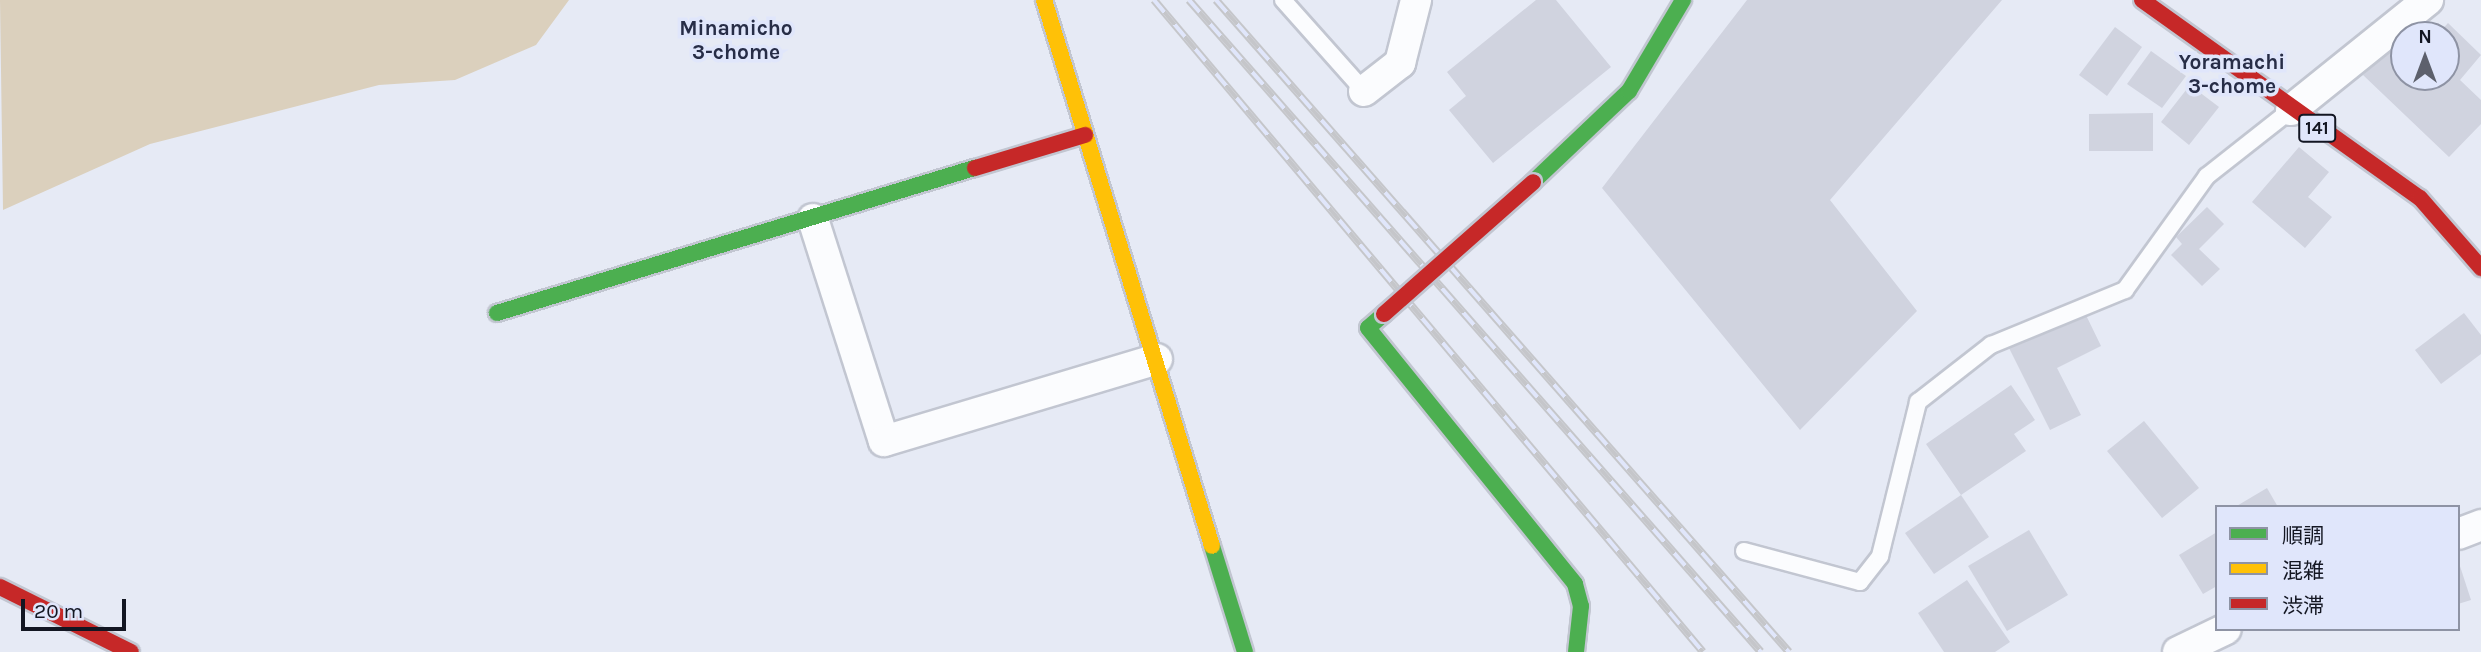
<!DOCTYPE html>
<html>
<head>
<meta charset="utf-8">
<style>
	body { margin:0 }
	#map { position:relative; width:2481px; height:652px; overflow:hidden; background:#e6eaf5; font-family:Karla,"Noto Sans JP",sans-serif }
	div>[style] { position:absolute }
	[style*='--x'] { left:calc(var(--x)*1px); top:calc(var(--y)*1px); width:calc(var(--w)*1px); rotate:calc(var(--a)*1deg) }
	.green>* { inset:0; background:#dbd0bd }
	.building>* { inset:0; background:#d0d3df }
	.roads { filter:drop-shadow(2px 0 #c2c6d1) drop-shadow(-2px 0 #c2c6d1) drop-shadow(0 2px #c2c6d1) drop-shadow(0 -2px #c2c6d1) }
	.lane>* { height:16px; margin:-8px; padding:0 8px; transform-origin:8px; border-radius:8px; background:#fbfcfe }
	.street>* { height:30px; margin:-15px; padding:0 15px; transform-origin:15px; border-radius:15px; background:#fbfcfe }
	.fast>* { height:16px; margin:-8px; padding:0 8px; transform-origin:8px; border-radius:8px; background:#4caf50 }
	.slow>* { height:16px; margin:-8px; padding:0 8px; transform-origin:8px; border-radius:8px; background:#ffc107 }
	.jam>* { height:16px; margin:-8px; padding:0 8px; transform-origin:8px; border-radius:8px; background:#c62828 }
	.rail>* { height:8px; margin-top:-4px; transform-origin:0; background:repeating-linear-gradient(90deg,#e0e6fb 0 16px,#c5c6ca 0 32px); box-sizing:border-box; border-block:2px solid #c5c6ca }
	.bridges { filter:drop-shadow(2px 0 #c2c6d1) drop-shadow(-2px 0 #c2c6d1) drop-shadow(0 2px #c2c6d1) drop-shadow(0 -2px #c2c6d1) }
	.jam-bridge>* { height:16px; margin:-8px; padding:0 8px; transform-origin:8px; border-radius:8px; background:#c62828 }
	span { translate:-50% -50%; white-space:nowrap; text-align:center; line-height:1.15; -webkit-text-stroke:7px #e0e6fb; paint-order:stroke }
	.shield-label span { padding:2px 5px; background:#e0e6fb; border:2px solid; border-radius:5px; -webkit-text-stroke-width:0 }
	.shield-label { font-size:18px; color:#131622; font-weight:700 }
	.neighbourhood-label { font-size:21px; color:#272d47; font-weight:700 }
	.legend { position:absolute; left:2215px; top:505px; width:245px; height:126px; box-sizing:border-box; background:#e0e6fb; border:2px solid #8e93a4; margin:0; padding:9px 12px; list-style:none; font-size:21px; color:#131622 }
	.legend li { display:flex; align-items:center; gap:14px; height:35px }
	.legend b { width:35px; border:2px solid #8e93a4 }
	.north { position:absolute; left:2390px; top:21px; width:70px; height:70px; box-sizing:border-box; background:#e0e6fb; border:2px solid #8e93a4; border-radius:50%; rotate:0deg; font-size:19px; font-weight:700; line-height:28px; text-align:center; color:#131622 }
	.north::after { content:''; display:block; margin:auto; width:24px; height:32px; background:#5d606c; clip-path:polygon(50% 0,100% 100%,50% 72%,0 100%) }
	.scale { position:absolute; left:21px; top:599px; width:105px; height:32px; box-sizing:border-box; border:4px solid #131622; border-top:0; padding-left:9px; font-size:21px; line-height:24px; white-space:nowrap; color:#131622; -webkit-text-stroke:5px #e0e6fb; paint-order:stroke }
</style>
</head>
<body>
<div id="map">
	<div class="green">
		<div style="clip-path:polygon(0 0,569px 0,536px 45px,455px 80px,379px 85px,150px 144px,3px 210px)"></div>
	</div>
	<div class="building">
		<div style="clip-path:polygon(1536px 0,1556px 0,1611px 67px,1493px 163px,1449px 110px,1466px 96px,1447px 72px)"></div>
		<div style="clip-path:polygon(1747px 0,2002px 0,1830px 200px,1917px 311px,1800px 430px,1602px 188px)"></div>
		<div style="clip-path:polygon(2448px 23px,2481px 55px,2460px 80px,2481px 100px,2481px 124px,2449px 157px,2363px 75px,2392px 44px,2404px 52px,2404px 77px,2446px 77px,2446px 35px,2437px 35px)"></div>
		<div style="clip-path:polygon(2115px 27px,2142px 47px,2107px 96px,2079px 75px)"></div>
		<div style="clip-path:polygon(2151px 51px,2186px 76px,2162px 108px,2127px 84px)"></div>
		<div style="clip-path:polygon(2190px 85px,2219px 107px,2189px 145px,2161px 122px)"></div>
		<div style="clip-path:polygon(2153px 113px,2153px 151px,2089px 151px,2089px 114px)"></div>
		<div style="clip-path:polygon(2299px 147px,2329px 172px,2308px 197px,2332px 217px,2305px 248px,2252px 202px)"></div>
		<div style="clip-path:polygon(2207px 207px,2224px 224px,2199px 249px,2220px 269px,2202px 286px,2171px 255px,2182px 244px,2176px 237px)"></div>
		<div style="clip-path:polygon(2084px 311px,2101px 346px,2057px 368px,2081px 415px,2050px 430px,2009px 348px)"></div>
		<div style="clip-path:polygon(2464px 313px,2481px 335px,2481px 354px,2441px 384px,2415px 350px)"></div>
		<div style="clip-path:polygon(2011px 385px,2035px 420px,2014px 434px,2026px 451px,1961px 495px,1926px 444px)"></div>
		<div style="clip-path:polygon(2144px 421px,2199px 488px,2162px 518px,2107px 451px)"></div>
		<div style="clip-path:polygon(2267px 488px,2278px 507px,2235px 507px)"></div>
		<div style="clip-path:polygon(1961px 495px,1989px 537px,1934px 574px,1905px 533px)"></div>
		<div style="clip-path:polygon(2029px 530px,2068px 595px,2007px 631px,1968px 566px)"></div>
		<div style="clip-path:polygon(2217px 532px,2217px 586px,2203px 594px,2179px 555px)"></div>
		<div style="clip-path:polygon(2458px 560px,2471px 600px,2458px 604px)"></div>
		<div style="clip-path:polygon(1967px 580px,2010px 642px,1995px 652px,1944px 652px,1918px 613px)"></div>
	</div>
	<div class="roads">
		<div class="lane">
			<div style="--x:1283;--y:0;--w:122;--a:48.3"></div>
			<div style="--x:1744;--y:551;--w:120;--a:15"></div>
			<div style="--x:1860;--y:582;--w:33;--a:-52"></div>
			<div style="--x:1880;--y:556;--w:159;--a:-76.1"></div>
			<div style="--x:1918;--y:402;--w:93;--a:-38"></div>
			<div style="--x:1991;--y:345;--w:145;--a:-22.3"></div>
			<div style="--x:2125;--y:290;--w:140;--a:-54.3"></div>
			<div style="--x:2207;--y:176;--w:107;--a:-38.2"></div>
		</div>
		<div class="street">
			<div style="--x:1364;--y:91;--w:46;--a:-37.9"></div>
			<div style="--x:1400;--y:63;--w:65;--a:-75.7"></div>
			<div style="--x:2291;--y:110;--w:176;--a:-38.8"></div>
			<div style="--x:813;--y:219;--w:233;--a:72.3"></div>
			<div style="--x:884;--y:441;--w:285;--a:-16.7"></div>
			<div style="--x:2458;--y:534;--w:25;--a:-21"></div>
			<div style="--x:2178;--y:652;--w:53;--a:-25.6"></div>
		</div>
		<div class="fast">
			<div style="--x:1533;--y:182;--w:132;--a:-43.5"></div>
			<div style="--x:1629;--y:91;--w:106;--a:-59.3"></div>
			<div style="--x:497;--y:313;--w:500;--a:-16.9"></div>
			<div style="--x:1384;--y:314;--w:21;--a:139"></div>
			<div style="--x:1368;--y:328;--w:329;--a:51"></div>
			<div style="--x:1575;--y:584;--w:23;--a:75"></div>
			<div style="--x:1581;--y:606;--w:46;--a:96.2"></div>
			<div style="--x:1212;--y:546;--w:111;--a:72.7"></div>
		</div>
		<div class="slow">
			<div style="--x:1044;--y:0;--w:571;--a:72.9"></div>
		</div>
		<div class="jam">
			<div style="--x:2142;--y:0;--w:341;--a:35.5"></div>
			<div style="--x:2420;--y:198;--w:93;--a:48.9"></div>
			<div style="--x:975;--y:168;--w:115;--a:-16.7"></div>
			<div style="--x:0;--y:587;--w:146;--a:26.4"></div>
		</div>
	</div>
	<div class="rail">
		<div style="--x:1154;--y:0;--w:852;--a:49.9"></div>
		<div style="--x:1189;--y:0;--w:867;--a:48.74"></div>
		<div style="--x:1216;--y:0;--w:868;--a:48.69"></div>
	</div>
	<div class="bridges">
		<div class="jam-bridge">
			<div style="--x:1384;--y:314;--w:199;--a:-41.5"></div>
		</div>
	</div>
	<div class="shield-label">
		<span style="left:2317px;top:128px">141</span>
	</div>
	<div class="neighbourhood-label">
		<span style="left:736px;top:40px">Minamicho<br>3-chome</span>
		<span style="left:2232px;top:74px">Yoramachi<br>3-chome</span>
	</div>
	<ul class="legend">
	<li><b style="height:9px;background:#4caf50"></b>順調</li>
	<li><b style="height:9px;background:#ffc107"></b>混雑</li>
	<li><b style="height:9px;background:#c62828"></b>渋滞</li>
	</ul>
	<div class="north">N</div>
	<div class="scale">20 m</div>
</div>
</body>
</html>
